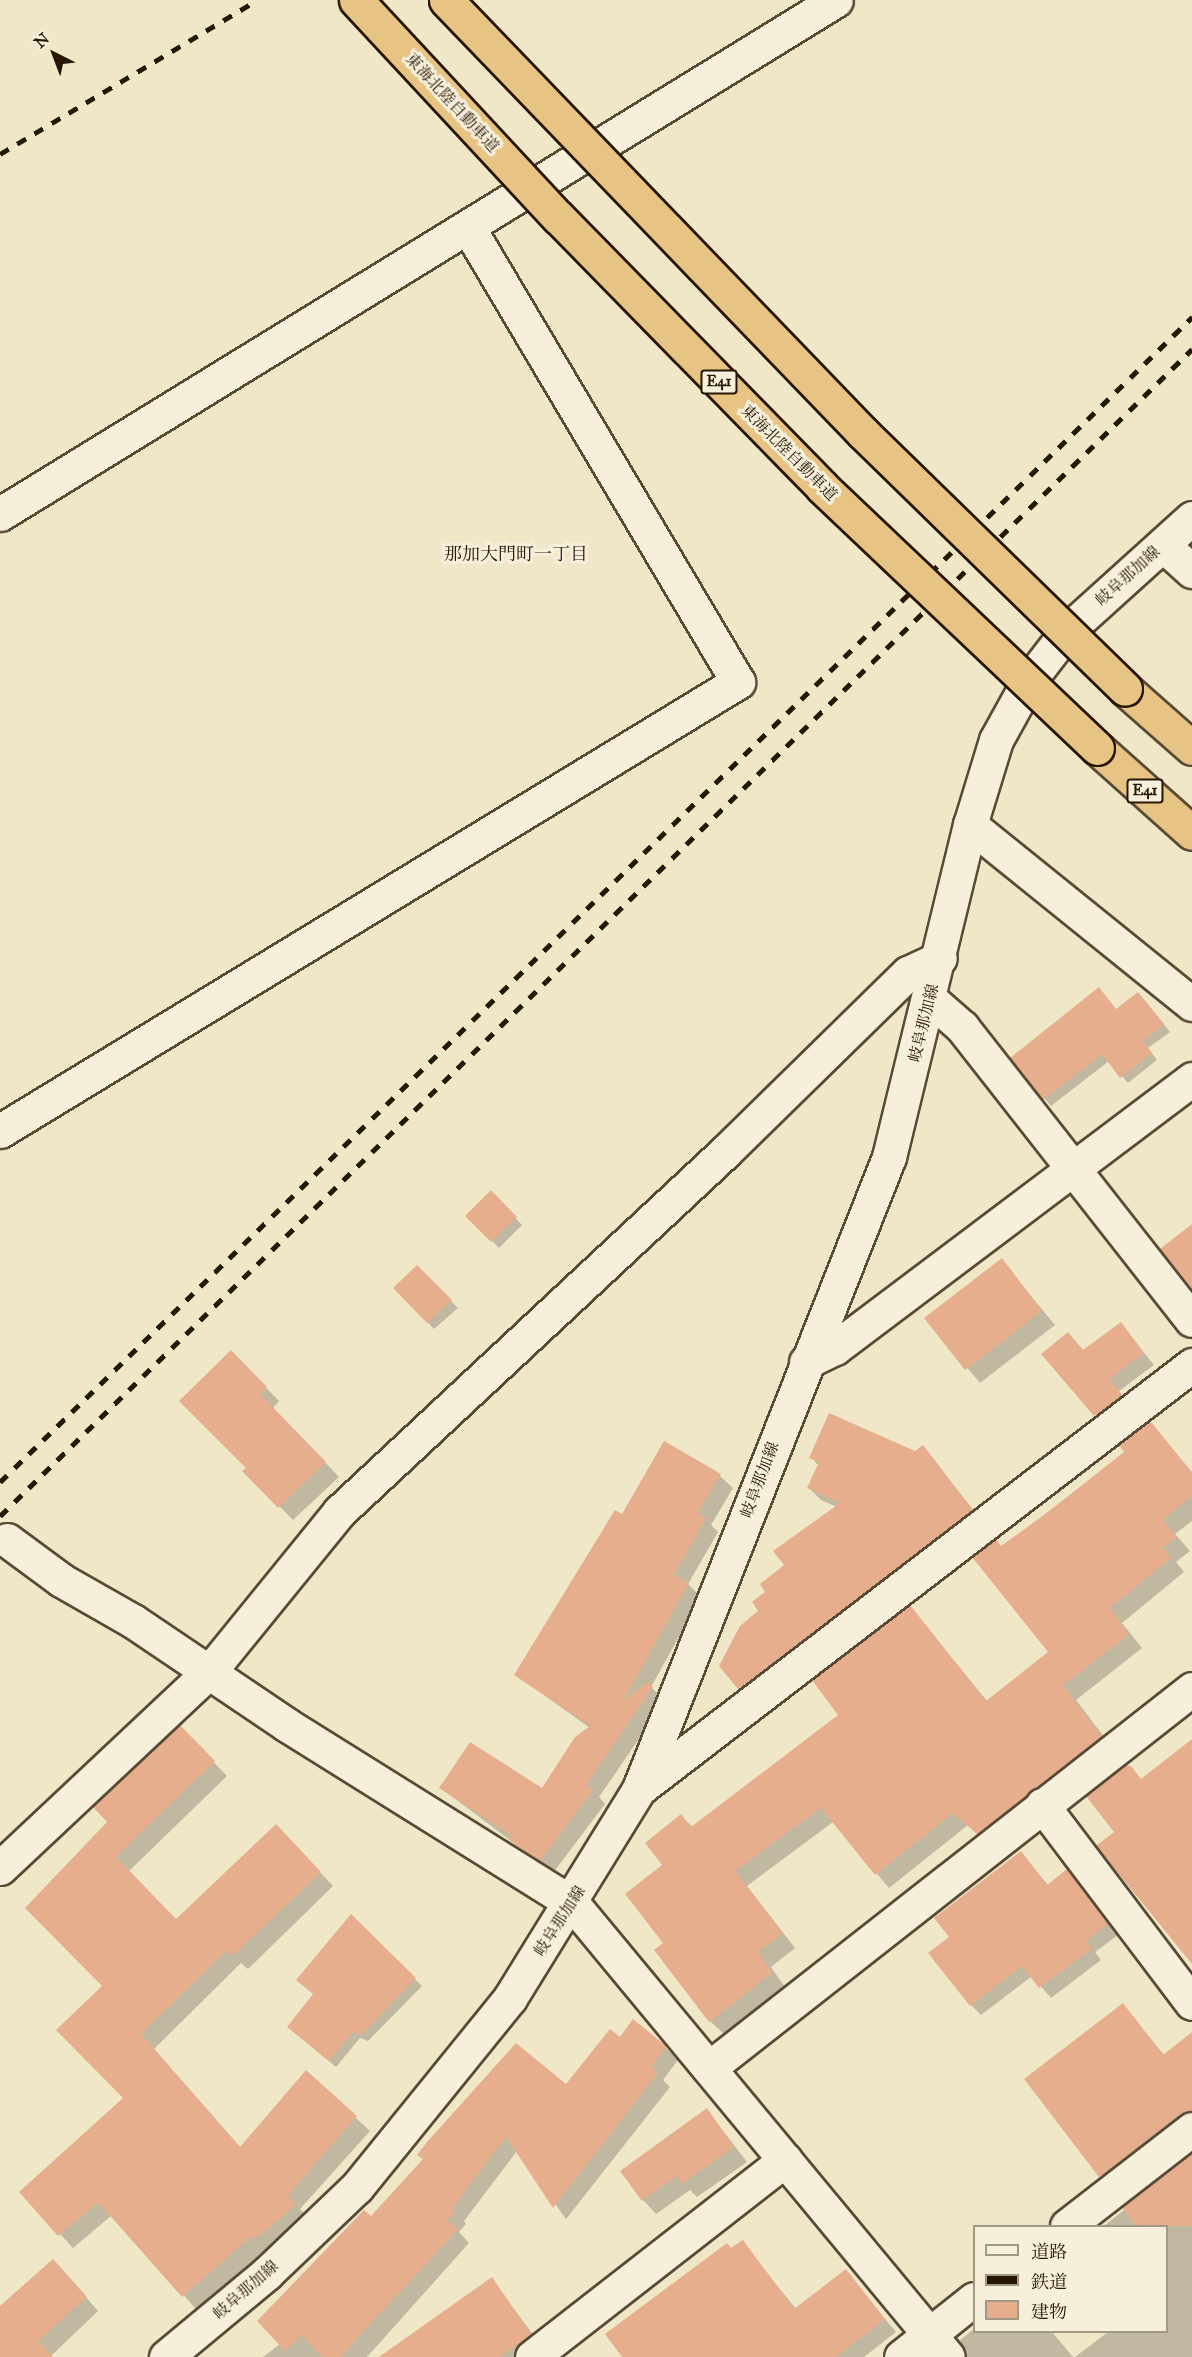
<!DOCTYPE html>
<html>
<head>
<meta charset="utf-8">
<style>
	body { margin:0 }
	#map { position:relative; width:1192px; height:2357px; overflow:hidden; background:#f0e7c9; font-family:"IM FELL Great Primer","Noto Serif JP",serif }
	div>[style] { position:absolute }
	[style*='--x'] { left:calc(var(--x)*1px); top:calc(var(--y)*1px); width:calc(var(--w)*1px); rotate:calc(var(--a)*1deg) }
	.shadow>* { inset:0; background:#0003 }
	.building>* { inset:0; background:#e6ae8c }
	.roads { filter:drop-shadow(2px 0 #594a34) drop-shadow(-2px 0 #594a34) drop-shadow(0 2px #594a34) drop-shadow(0 -2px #594a34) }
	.street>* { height:33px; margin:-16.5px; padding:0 16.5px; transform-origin:16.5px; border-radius:16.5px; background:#f5efdc }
	.secondary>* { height:33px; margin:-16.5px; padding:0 16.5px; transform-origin:16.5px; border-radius:16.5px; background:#f5efdc }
	.highway>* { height:33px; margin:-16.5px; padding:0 16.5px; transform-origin:16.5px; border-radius:16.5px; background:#e8c484 }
	.rail>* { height:4.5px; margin-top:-2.25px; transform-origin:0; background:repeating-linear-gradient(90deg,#271602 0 10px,transparent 0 20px) }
	.bridges { filter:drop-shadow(2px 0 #271602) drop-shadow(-2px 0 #271602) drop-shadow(0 2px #271602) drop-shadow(0 -2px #271602) }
	.highway-bridge>* { height:33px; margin:-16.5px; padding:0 16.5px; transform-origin:16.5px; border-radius:16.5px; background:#e8c484 }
	span { translate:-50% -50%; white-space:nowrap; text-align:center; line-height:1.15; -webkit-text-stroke:6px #f5efdc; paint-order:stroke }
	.shield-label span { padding:2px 4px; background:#f5efdc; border:2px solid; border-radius:4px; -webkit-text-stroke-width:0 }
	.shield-label { font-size:15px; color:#271602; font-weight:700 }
	.street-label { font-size:16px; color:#271602 }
	.neighbourhood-label { font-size:18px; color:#271602 }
	.legend { position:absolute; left:973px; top:2225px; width:195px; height:108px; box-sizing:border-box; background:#f5efdc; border:2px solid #a39885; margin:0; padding:8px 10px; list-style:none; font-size:18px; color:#271602 }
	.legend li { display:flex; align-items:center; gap:12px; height:30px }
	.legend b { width:30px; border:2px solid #a39885 }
	.north { position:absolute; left:24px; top:24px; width:60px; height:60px; -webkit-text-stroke:4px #f5efdc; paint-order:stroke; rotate:318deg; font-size:16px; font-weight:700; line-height:24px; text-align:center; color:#271602 }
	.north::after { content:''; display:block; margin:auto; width:21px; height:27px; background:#271602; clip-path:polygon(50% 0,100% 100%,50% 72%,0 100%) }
</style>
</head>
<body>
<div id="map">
	<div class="shadow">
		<div style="clip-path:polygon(1144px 1000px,1170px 1032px,1148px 1048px,1157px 1060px,1128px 1083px,1109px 1061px,1051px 1106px,1012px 1058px)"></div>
		<div style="clip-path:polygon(491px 1192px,522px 1225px,499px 1248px,467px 1216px)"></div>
		<div style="clip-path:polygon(1001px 1260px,1055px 1325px,980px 1383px,926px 1318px)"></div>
		<div style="clip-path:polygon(417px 1267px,458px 1308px,434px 1329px,395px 1288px)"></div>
		<div style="clip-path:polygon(1121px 1324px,1154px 1365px,1119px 1391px,1132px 1407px,1107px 1426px,1043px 1354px,1068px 1334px,1084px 1351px)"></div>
		<div style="clip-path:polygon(231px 1352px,279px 1401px,273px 1408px,339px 1477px,293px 1520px,245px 1471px,248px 1468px)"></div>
		<div style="clip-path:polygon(1152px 1425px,1192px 1472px,1192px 1521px,1175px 1534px,1190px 1551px,1176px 1562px,1184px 1572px,1122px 1623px,1142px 1648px,1076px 1700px,1114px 1750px,992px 1846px,968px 1825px,889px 1888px,833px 1822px,747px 1886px,795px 1948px,771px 1967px,785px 1987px,724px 2034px,710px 2021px,665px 1943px,664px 1866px,681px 1816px,693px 1827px,840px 1715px,910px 1607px,987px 1701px,1050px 1652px,1002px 1547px,1126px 1452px)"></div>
		<div style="clip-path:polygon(922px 1447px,984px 1523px,752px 1700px,721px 1666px,760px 1611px,767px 1592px,786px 1566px,837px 1507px,821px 1500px,809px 1488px,819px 1466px,811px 1457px,916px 1452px)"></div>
		<div style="clip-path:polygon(720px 1476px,733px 1488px,711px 1525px,718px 1532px,688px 1584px,701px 1597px,651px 1687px,665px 1701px,599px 1797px,605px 1804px,553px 1873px,441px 1788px,542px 1790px,590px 1728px,516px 1675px,622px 1516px)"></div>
		<div style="clip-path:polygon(180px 1727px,227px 1776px,128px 1872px,177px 1921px,289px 1839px,333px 1886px,248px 1969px,241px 1963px,154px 2049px,241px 2148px,306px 2072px,370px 2131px,300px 2209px,309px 2219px,270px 2252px,267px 2249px,196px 2309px,112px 2215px,73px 2248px,21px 2192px,126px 2098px,104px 1986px,109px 1822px)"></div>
		<div style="clip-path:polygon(1021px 1853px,1048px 1885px,1067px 1871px,1118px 1935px,1095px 1952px,1101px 1960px,1051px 1998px,1032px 1976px,981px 2015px,971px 2005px,951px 1937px)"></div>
		<div style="clip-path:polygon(351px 1917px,422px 1986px,368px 2041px,360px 2038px,336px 2067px,295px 2033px)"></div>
		<div style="clip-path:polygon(1123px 2005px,1165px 2056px,1192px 2034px,1192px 2127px,1113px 2189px,1026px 2079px)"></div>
		<div style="clip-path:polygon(621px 2039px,665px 2047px,678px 2060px,663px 2080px,670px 2087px,566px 2219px,517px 2151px,464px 2221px,466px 2224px,459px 2232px,469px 2243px,367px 2357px,263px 2357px,280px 2344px,371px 2218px,566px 2086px)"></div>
		<div style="clip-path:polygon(707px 2110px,747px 2162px,697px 2197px,690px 2190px,656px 2214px,643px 2200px)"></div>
		<div style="clip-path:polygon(1192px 2155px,1192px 2357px,1075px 2357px,1108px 2332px,1166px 2332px,1166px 2226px,1104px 2226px)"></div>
		<div style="clip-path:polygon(742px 2242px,796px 2309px,845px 2271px,896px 2332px,864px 2357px,624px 2357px)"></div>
		<div style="clip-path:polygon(65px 2273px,98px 2311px,50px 2357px,0 2357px,0 2308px)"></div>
		<div style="clip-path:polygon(492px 2279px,542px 2347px,528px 2357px,381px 2357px)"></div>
		<div style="clip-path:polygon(974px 2329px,1052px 2332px,1073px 2357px,967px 2357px,960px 2340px)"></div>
	</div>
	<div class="building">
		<div style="clip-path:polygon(1099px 987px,1116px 1009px,1138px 992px,1164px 1024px,1143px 1041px,1152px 1053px,1120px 1078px,1102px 1054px,1043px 1100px,1010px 1058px)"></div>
		<div style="clip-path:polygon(491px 1190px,517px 1217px,491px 1242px,465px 1216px)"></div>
		<div style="clip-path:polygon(1192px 1224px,1192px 1290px,1160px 1249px)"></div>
		<div style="clip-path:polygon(1002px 1258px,1042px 1311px,965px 1370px,924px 1318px)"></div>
		<div style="clip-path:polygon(417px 1265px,452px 1300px,427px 1323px,393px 1288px)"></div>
		<div style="clip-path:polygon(1121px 1322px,1144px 1353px,1109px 1379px,1122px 1395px,1094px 1416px,1041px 1354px,1068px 1332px,1083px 1350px)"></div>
		<div style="clip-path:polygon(231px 1350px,267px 1387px,260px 1394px,326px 1462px,278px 1508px,242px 1471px,246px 1468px,179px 1401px)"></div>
		<div style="clip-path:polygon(829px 1413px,915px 1451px,923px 1445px,973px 1510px,738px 1689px,719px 1666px,740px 1626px,758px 1611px,752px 1602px,765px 1592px,760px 1584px,784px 1565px,773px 1551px,840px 1503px,807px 1488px,819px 1462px,809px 1458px)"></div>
		<div style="clip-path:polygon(1147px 1423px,1152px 1423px,1192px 1473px,1192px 1496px,1163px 1520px,1177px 1537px,1163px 1548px,1171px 1558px,1110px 1608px,1129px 1634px,1063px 1686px,1102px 1736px,977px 1834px,953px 1813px,875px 1875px,821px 1808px,735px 1871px,783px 1933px,758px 1952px,772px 1973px,709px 2022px,654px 1950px,663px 1943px,625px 1894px,662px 1865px,645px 1843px,681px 1814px,691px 1827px,838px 1715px,812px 1680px,910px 1605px,986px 1701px,1048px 1652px,972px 1557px,996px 1539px,1001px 1546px,1047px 1513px,1124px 1452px,1119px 1445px)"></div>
		<div style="clip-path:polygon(664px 1441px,721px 1474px,697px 1513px,706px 1518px,674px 1575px,689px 1583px,623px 1701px,648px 1682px,653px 1687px,586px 1785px,593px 1790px,540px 1861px,508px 1839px,511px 1835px,439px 1788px,470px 1742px,542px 1788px,575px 1737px,590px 1726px,514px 1675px,615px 1510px,622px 1514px)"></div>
		<div style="clip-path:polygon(180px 1725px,215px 1761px,116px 1857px,176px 1919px,276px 1824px,321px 1872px,233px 1956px,227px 1950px,141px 2034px,240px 2147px,306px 2070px,357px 2116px,288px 2195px,296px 2205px,255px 2239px,252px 2236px,182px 2297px,98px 2202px,58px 2236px,19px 2192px,123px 2098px,56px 2030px,102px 1986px,25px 1908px,107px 1822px,93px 1807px)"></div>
		<div style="clip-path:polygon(1192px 1739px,1192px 1964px,1096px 1846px,1114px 1832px,1086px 1796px,1125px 1765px,1131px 1766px,1141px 1779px)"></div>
		<div style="clip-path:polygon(1021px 1851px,1047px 1885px,1067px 1869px,1108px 1924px,1086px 1941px,1092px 1949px,1039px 1988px,1022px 1966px,970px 2006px,928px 1953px,949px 1937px,934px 1918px)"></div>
		<div style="clip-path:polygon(351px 1914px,416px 1978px,361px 2035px,353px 2032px,329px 2061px,287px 2027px,313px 1994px,296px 1980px)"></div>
		<div style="clip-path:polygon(1123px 2003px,1163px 2055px,1192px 2032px,1192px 2111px,1180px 2114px,1099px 2177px,1024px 2079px)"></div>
		<div style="clip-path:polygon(633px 2019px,666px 2046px,651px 2067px,658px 2073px,553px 2208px,506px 2137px,452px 2208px,455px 2211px,447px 2220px,458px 2229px,340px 2357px,322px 2357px,302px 2335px,285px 2351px,257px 2321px,364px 2210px,371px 2216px,423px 2159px,417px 2155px,427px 2142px,516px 2043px,566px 2084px,610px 2029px,620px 2037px)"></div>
		<div style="clip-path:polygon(707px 2108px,734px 2147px,682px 2184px,676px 2176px,642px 2201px,620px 2171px)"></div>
		<div style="clip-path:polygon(1192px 2153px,1192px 2226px,1136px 2226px,1122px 2207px)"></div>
		<div style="clip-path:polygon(743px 2240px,794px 2309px,846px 2269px,885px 2319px,836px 2357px,622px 2357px,605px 2334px,727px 2243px,731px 2248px)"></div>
		<div style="clip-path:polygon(53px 2259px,87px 2297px,38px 2341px,53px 2357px,0 2357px,0 2306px)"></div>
		<div style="clip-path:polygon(492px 2277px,531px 2334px,520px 2343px,499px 2357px,379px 2357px)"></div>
	</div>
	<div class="roads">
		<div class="street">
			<div style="--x:0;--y:514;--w:981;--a:-31.58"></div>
			<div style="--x:1163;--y:545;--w:39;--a:42"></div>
			<div style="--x:970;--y:825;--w:285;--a:38.9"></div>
			<div style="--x:930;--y:999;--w:43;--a:41.2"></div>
			<div style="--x:962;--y:1027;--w:372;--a:51.9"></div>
			<div style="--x:0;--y:1131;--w:864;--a:-31.32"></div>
			<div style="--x:738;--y:682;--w:529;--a:-120.69"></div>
			<div style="--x:806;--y:1362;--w:32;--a:-26"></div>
			<div style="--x:835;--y:1348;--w:447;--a:-37"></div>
			<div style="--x:7;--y:1540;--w:67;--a:36.5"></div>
			<div style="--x:61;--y:1580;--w:83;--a:29.7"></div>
			<div style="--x:133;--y:1621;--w:186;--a:34"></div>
			<div style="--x:287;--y:1725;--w:336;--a:32"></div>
			<div style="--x:572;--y:1903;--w:589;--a:50.37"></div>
			<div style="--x:639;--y:1789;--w:697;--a:-37.48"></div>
			<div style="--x:1042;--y:1805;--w:248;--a:52.9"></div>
			<div style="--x:0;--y:1868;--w:287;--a:-43.2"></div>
			<div style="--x:209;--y:1672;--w:206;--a:-50.9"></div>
			<div style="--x:339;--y:1512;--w:528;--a:-43"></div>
			<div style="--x:725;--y:1152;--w:256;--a:-44.4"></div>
			<div style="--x:908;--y:973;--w:35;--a:-25"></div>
			<div style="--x:709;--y:2068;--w:614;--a:-38.12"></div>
			<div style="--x:1067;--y:2226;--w:158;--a:-37.8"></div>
			<div style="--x:532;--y:2357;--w:321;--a:-37.9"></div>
			<div style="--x:901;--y:2357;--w:93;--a:-38.5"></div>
		</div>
		<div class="secondary">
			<div style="--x:166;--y:2357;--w:131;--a:-39.7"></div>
			<div style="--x:267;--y:2273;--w:124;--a:-43.7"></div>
			<div style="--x:357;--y:2187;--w:243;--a:-51"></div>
			<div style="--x:510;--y:1998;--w:246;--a:-58.3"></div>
			<div style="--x:639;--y:1789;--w:680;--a:-68.42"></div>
			<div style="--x:889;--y:1157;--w:342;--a:-76.3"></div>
			<div style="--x:970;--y:825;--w:89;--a:-73"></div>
			<div style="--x:996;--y:740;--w:66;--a:-61.1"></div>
			<div style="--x:1028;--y:682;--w:66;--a:-52.4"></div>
			<div style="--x:1068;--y:630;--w:167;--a:-42.1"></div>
		</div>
		<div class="highway">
			<div style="--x:1125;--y:689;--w:89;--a:41.4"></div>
			<div style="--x:1097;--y:748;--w:127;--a:41.8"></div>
		</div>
	</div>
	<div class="rail">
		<div style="--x:0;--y:154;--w:300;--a:-30.9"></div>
		<div style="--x:0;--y:1482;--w:1667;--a:-44.34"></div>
		<div style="--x:0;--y:1516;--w:1668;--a:-44.39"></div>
	</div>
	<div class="bridges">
		<div class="highway-bridge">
			<div style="--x:356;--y:0;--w:296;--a:47.1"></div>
			<div style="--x:558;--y:217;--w:378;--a:45.6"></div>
			<div style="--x:822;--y:487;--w:379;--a:43.5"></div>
			<div style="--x:446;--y:0;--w:601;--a:46.08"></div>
			<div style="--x:863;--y:433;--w:366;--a:44.3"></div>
		</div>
	</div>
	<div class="shield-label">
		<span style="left:719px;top:382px">E41</span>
		<span style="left:1145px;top:791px">E41</span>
	</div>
	<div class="street-label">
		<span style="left:452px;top:103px;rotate:47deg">東海北陸自動車道</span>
		<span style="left:789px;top:453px;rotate:45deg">東海北陸自動車道</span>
		<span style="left:1128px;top:576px;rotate:-42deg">岐阜那加線</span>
		<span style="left:924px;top:1023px;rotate:-76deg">岐阜那加線</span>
		<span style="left:760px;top:1480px;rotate:-69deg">岐阜那加線</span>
		<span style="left:560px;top:1921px;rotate:-57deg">岐阜那加線</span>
		<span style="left:246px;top:2290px;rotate:-41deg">岐阜那加線</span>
	</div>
	<div class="neighbourhood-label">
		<span style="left:516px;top:554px">那加大門町一丁目</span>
	</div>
	<ul class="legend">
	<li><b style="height:8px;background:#f5efdc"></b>道路</li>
	<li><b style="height:8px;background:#271602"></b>鉄道</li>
	<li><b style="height:16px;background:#e6ae8c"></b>建物</li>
	</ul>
	<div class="north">N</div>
</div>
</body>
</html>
